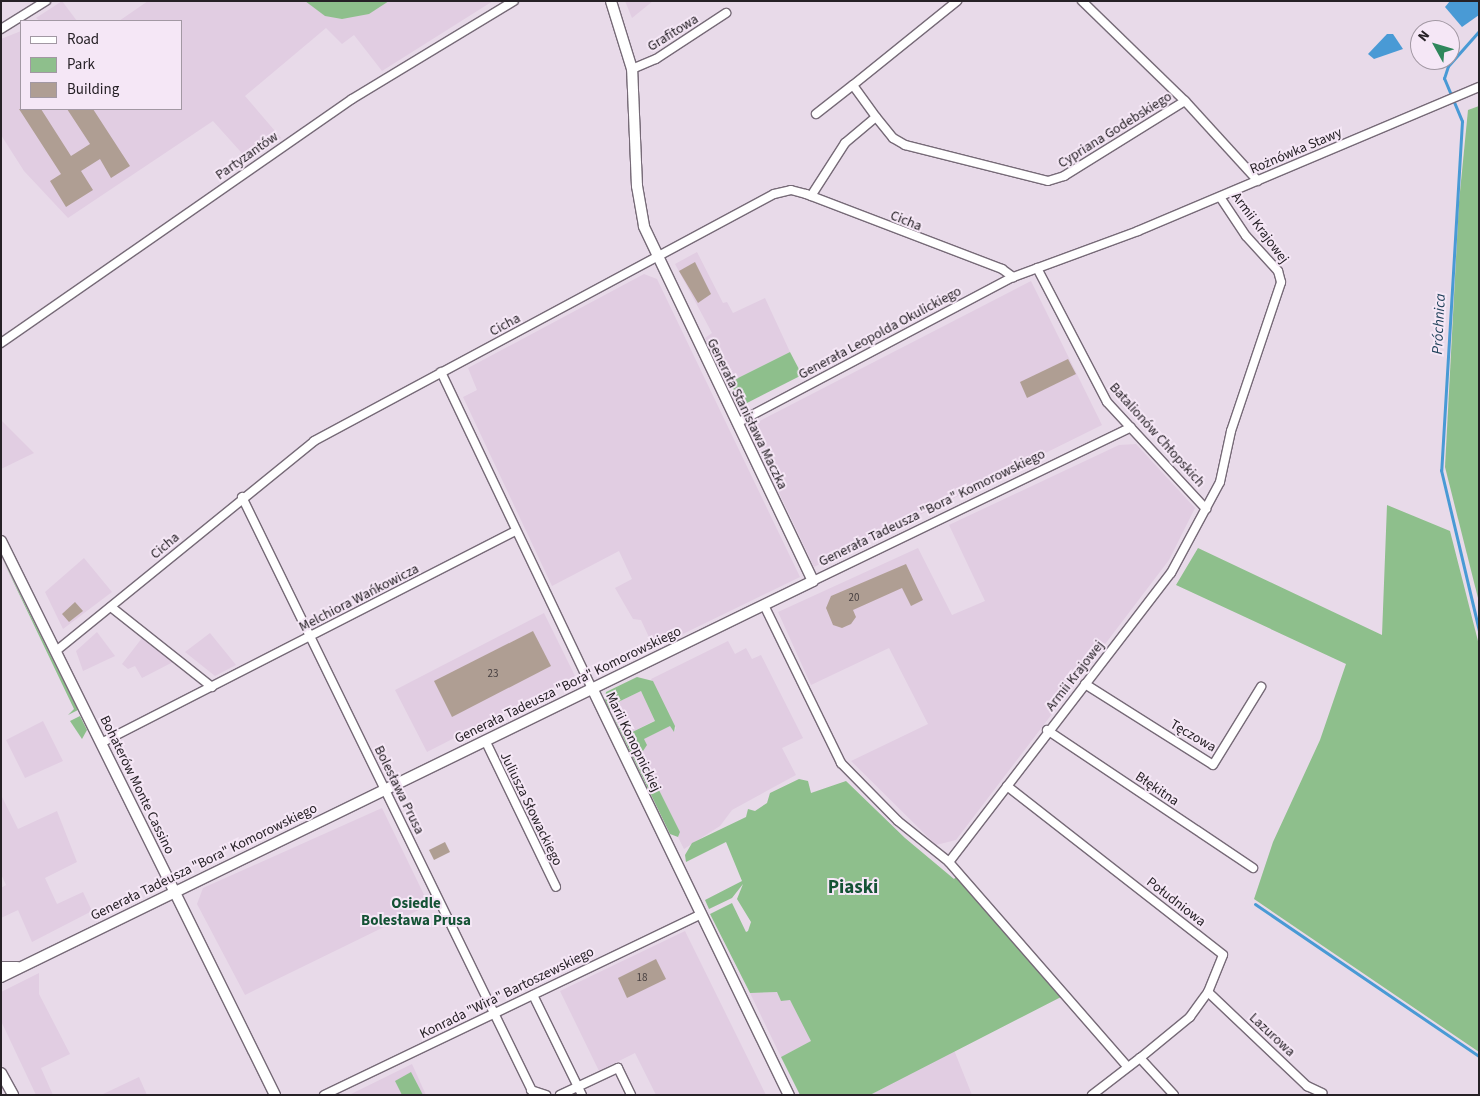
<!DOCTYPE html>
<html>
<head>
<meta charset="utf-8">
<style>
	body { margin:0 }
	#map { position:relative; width:1480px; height:1096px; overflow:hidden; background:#e8dae9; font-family:"Source Sans 3",sans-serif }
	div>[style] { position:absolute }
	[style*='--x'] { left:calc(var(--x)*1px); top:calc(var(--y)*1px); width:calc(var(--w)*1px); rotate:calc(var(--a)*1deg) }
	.built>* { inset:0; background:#e1cde2 }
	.green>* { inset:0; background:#8ebf8c }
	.water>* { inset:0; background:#499ad5 }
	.stream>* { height:3px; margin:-1.5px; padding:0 1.5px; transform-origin:1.5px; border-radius:1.5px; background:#499ad5 }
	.building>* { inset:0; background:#af9e93 }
	.roads { filter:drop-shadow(1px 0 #766a77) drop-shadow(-1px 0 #766a77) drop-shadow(0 1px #766a77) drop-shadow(0 -1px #766a77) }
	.street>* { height:8px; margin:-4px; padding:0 4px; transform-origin:4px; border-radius:4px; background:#fff }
	.secondary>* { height:10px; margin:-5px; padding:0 5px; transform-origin:5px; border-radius:5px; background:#fff }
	span { translate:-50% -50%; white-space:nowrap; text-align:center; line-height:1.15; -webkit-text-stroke:4px #f5e7f6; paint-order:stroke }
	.number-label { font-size:11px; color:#484041 }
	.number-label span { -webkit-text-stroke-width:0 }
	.street-label { font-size:14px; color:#262126 }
	.water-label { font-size:15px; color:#1e4059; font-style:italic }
	.neighbourhood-label { font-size:15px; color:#145235; font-weight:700 }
	.district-label { font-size:19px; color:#145235; font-weight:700 }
	.frame { position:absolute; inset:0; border:2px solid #262126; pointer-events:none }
	.legend { position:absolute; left:20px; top:20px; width:162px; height:90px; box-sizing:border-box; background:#f5e7f6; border:1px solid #a298a3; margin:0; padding:6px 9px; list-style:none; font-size:15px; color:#262126 }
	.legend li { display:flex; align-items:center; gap:10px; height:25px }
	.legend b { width:25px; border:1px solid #a298a3 }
	.north { position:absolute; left:1410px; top:20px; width:50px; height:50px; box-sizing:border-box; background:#f5e7f6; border:1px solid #a298a3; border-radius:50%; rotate:309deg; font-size:14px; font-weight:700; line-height:20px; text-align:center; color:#262126 }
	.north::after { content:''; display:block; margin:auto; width:18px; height:22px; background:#2f875c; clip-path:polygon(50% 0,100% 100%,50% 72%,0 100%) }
</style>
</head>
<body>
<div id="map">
	<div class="built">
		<div style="clip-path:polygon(62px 1px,77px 21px,40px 21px,36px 18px)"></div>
		<div style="clip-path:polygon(148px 1px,493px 1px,382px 71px,354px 35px,342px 44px,326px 28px,245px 96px,281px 138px,248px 160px,213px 121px,68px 218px,24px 171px,1px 135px,1px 39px,21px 31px,21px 109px,181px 109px,181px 21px,119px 21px)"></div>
		<div style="clip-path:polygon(625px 1px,653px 1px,632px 18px)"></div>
		<div style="clip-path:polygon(697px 252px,723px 303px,727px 302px,733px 313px,765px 298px,790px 352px,728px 383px,705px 338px,712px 333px,675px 264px)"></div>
		<div style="clip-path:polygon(644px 274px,657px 279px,800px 577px,654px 648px,641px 620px,633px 619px,615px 588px,632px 579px,619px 551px,552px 586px,463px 397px,477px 390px,468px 368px)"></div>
		<div style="clip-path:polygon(1031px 281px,1102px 425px,814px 567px,748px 427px)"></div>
		<div style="clip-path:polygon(1px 420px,34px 453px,1px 469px)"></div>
		<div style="clip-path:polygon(1136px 444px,1195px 508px,1169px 560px,956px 840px,936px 845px,851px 761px,928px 724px,889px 648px,811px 685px,778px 612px,918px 548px,952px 615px,985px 601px,949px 525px,1119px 445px)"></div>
		<div style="clip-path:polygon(84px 558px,112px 592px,63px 629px,45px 592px)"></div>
		<div style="clip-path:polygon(544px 613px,575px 676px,427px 752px,395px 690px)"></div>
		<div style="clip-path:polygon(97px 632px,115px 656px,83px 671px,76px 651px)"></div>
		<div style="clip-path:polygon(210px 633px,236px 665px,215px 676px,185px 652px)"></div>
		<div style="clip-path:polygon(142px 638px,173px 662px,142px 678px,135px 666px,128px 669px,122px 664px)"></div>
		<div style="clip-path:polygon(728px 641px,735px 654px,746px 648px,752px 659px,761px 655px,803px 738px,782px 748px,796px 775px,732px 810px,720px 826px,684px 849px,678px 837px,680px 832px,641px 754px,644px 739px,670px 725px,674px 732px,676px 728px,651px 679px)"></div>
		<div style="clip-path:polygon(641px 691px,656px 720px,624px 736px,610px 706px)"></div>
		<div style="clip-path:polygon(43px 721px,63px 761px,25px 778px,6px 740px)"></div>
		<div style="clip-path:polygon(1px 795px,18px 829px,57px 811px,77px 862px,45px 878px,57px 904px,83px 892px,92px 911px,32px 942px,18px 910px,1px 918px,1px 888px,6px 885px,1px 874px)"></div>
		<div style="clip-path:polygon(382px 808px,429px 905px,245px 995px,197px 904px,203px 888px)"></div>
		<div style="clip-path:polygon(685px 931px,766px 1095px,656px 1095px,635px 1053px,599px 1071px,560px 991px)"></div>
		<div style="clip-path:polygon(39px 973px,39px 994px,70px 1054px,41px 1068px,53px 1095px,36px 1095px,1px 1021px,1px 992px)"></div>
		<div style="clip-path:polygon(777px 992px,790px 1000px,812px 1041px,781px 1057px,750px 993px)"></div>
		<div style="clip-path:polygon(954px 1050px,972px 1095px,870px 1095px)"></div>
		<div style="clip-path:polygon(412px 1064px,426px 1095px,349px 1095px)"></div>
		<div style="clip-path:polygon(139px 1077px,147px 1095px,101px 1095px)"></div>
	</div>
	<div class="green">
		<div style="clip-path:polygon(305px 1px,389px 1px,369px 14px,342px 19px,325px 16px)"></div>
		<div style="clip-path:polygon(1479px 106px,1479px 602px,1445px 467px,1459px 202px,1468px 110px)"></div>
		<div style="clip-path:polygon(790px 352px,802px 375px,747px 403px,736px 400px,728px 383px)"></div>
		<div style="clip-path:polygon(1387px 505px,1450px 531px,1479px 645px,1479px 1052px,1254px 899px,1273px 842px,1320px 740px,1346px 664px,1176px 585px,1198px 548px,1382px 635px)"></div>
		<div style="clip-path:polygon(1px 556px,78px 710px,68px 715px,74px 709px)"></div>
		<div style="clip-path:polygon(637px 677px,653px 681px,675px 726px,674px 732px,670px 726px,644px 739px,647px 745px,641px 754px,680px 832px,678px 837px,670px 834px,611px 712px,624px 736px,655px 721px,641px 691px,610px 706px,610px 711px,605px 700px,606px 692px)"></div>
		<div style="clip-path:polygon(80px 716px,87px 730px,82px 739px,70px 721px)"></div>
		<div style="clip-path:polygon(799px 779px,808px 781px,811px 793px,846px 781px,905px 838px,954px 879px,956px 877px,1061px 997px,870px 1095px,800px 1095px,781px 1057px,811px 1041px,790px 1000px,781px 1001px,777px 992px,750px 993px,710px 914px,732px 903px,746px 932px,748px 931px,751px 922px,737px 899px,743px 884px,732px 898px,709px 909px,705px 900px,742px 881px,726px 842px,686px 862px,685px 855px,692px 843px,746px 817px,748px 809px,755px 811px,767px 803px,770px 793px)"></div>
		<div style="clip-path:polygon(411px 1072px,423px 1095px,402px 1095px,395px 1081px)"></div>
	</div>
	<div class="water">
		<div style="clip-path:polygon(1450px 1px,1479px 1px,1479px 15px,1462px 27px,1445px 7px)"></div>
		<div style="clip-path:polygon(1387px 34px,1393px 34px,1403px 49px,1374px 59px,1368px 54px)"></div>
	</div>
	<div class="stream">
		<div style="--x:1479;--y:31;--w:47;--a:131.5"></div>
		<div style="--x:1448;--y:66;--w:13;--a:108"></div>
		<div style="--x:1444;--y:78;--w:47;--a:67.3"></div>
		<div style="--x:1462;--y:121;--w:350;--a:93.4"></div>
		<div style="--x:1441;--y:470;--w:165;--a:76.7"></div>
		<div style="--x:1255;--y:904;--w:271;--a:34.2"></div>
	</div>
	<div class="building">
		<div style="clip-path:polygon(19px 109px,41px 109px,71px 156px,90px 144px,67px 109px,93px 109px,130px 166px,111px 178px,100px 159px,81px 171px,93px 190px,66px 207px,50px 181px,61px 174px)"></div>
		<div style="clip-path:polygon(695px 262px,711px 294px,698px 303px,679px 271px)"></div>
		<div style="clip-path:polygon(1068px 359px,1076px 374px,1027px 398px,1020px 382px)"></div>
		<div style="clip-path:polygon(906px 564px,923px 600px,911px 606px,902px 588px,853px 610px,856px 617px,851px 624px,842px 628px,833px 625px,826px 608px,831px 596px)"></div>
		<div style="clip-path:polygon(75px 602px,83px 611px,69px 622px,62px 614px)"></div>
		<div style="clip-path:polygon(533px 631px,551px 666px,452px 717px,434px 681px)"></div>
		<div style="clip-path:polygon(445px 842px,450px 852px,434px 860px,429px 850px)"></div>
		<div style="clip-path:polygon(656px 959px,666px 979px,627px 998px,618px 978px)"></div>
	</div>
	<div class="roads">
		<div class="street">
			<div style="--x:1082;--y:1;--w:144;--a:44.2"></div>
			<div style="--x:1185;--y:101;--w:108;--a:47.6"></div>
			<div style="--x:1;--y:29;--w:53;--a:-31.9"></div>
			<div style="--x:632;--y:69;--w:26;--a:-23"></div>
			<div style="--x:656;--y:59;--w:84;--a:-33.3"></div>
			<div style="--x:816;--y:114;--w:47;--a:-38.1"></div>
			<div style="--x:876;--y:117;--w:39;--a:-126"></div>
			<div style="--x:853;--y:85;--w:134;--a:-38.9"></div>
			<div style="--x:811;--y:196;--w:63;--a:-57.3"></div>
			<div style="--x:845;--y:143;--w:40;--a:-40"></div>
			<div style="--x:876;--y:117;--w:27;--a:51"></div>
			<div style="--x:893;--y:138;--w:14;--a:30"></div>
			<div style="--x:905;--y:145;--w:147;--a:14.1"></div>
			<div style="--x:1048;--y:181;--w:17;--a:-17"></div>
			<div style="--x:1064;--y:176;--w:142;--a:-31.8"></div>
			<div style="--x:1037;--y:268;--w:151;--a:62.4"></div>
			<div style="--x:1107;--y:402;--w:146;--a:47.2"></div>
			<div style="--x:1;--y:343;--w:427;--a:-34.8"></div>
			<div style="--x:352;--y:99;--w:189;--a:-31.2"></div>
			<div style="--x:441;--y:372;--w:350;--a:64.5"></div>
			<div style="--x:737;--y:423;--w:312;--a:-27.9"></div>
			<div style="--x:1013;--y:277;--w:133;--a:-20.2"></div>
			<div style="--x:1138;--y:231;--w:370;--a:-22.9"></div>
			<div style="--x:242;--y:497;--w:665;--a:63.97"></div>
			<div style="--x:813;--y:581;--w:353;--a:-25.8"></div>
			<div style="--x:764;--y:605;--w:176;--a:64"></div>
			<div style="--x:841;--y:763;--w:81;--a:45.5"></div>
			<div style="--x:898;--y:821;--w:65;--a:38.8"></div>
			<div style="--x:111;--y:607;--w:129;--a:38.4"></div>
			<div style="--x:56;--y:651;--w:333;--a:-39.1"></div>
			<div style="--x:314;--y:441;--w:522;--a:-28.23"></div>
			<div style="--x:774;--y:194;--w:17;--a:-13"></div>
			<div style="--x:791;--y:190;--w:16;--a:15"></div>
			<div style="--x:806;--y:194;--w:210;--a:20.9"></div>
			<div style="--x:1002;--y:269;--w:14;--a:36"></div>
			<div style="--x:1085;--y:684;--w:151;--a:32.3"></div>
			<div style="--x:1213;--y:765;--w:92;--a:-58.4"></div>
			<div style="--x:1047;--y:730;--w:248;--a:33.8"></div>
			<div style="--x:485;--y:740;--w:163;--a:64.2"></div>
			<div style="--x:101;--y:743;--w:466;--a:-27.1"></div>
			<div style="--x:1007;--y:786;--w:274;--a:38"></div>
			<div style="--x:1223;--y:955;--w:40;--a:112"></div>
			<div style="--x:1208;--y:992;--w:31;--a:126"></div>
			<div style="--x:1190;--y:1017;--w:65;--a:140.6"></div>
			<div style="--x:1208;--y:992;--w:137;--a:43.5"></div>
			<div style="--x:1307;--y:1086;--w:17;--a:25"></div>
			<div style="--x:533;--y:995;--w:111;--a:63.9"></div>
			<div style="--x:1126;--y:1065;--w:269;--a:-131.1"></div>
			<div style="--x:949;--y:862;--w:364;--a:-52.5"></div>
			<div style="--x:1171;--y:573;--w:103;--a:-61.7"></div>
			<div style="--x:1220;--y:482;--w:52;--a:-77.8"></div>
			<div style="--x:1231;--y:431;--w:157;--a:-71.4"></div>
			<div style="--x:1281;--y:282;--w:11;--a:-105"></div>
			<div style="--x:1278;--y:271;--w:47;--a:-132.4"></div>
			<div style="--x:1246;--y:236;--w:47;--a:-123.7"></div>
			<div style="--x:531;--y:1090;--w:16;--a:18"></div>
			<div style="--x:324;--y:1095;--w:419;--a:-25.6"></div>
			<div style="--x:560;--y:1095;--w:64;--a:-25"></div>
			<div style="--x:618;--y:1068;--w:30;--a:64"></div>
			<div style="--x:1092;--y:1095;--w:61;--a:-37.6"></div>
			<div style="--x:1140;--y:1058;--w:50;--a:47.4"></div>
		</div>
		<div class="secondary">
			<div style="--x:1;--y:541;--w:618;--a:63.68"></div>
			<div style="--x:592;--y:688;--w:452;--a:64.2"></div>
			<div style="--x:1;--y:967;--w:16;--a:0"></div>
			<div style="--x:1;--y:977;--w:903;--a:-26"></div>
			<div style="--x:813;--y:581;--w:393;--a:-115.5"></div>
			<div style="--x:644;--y:226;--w:41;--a:-99.9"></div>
			<div style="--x:637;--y:186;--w:117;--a:-92.4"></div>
			<div style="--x:632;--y:69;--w:71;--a:-107.2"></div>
			<div style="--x:1;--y:1073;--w:25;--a:61"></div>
		</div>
	</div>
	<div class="number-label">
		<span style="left:854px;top:598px">20</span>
		<span style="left:493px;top:674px">23</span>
		<span style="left:642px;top:978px">18</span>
	</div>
	<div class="street-label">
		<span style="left:673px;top:33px;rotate:-32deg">Grafitowa</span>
		<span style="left:1115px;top:130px;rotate:-32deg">Cypriana Godebskiego</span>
		<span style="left:1296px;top:151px;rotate:-23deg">Rożnówka Stawy</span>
		<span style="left:247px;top:156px;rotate:-35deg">Partyzantów</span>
		<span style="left:906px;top:221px;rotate:22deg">Cicha</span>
		<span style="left:1260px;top:228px;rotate:53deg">Armii Krajowej</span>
		<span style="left:505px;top:325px;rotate:-28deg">Cicha</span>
		<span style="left:880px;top:333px;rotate:-28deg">Generała Leopolda Okulickiego</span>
		<span style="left:747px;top:414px;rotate:64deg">Generała Stanisława Maczka</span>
		<span style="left:1157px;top:435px;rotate:48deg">Batalionów Chłopskich</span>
		<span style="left:932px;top:508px;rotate:-26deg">Generała Tadeusza "Bora" Komorowskiego</span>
		<span style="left:165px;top:546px;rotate:-40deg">Cicha</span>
		<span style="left:359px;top:598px;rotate:-27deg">Melchiora Wańkowicza</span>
		<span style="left:1075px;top:676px;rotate:-52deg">Armii Krajowej</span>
		<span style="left:568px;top:685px;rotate:-26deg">Generała Tadeusza "Bora" Komorowskiego</span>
		<span style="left:1193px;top:736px;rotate:30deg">Tęczowa</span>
		<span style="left:633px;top:742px;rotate:64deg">Marii Konopnickiej</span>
		<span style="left:137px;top:785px;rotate:64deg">Bohaterów Monte Cassino</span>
		<span style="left:1157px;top:789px;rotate:34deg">Błękitna</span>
		<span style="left:399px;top:790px;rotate:64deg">Bolesława Prusa</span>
		<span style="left:531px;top:809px;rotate:64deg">Juliusza Słowackiego</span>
		<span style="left:204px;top:862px;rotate:-26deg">Generała Tadeusza "Bora" Komorowskiego</span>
		<span style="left:1176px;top:902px;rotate:38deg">Południowa</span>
		<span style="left:507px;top:993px;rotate:-26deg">Konrada "Wira" Bartoszewskiego</span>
		<span style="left:1272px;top:1035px;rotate:43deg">Lazurowa</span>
	</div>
	<div class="water-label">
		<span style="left:1439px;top:324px;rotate:-87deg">Próchnica</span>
	</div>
	<div class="neighbourhood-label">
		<span style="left:416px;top:912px">Osiedle<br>Bolesława Prusa</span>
	</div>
	<div class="district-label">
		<span style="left:853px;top:888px">Piaski</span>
	</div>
	<div class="frame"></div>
	<ul class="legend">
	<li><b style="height:6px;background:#fff"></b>Road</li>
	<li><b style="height:14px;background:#8ebf8c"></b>Park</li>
	<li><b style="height:14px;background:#af9e93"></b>Building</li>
	</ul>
	<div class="north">N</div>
</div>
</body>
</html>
